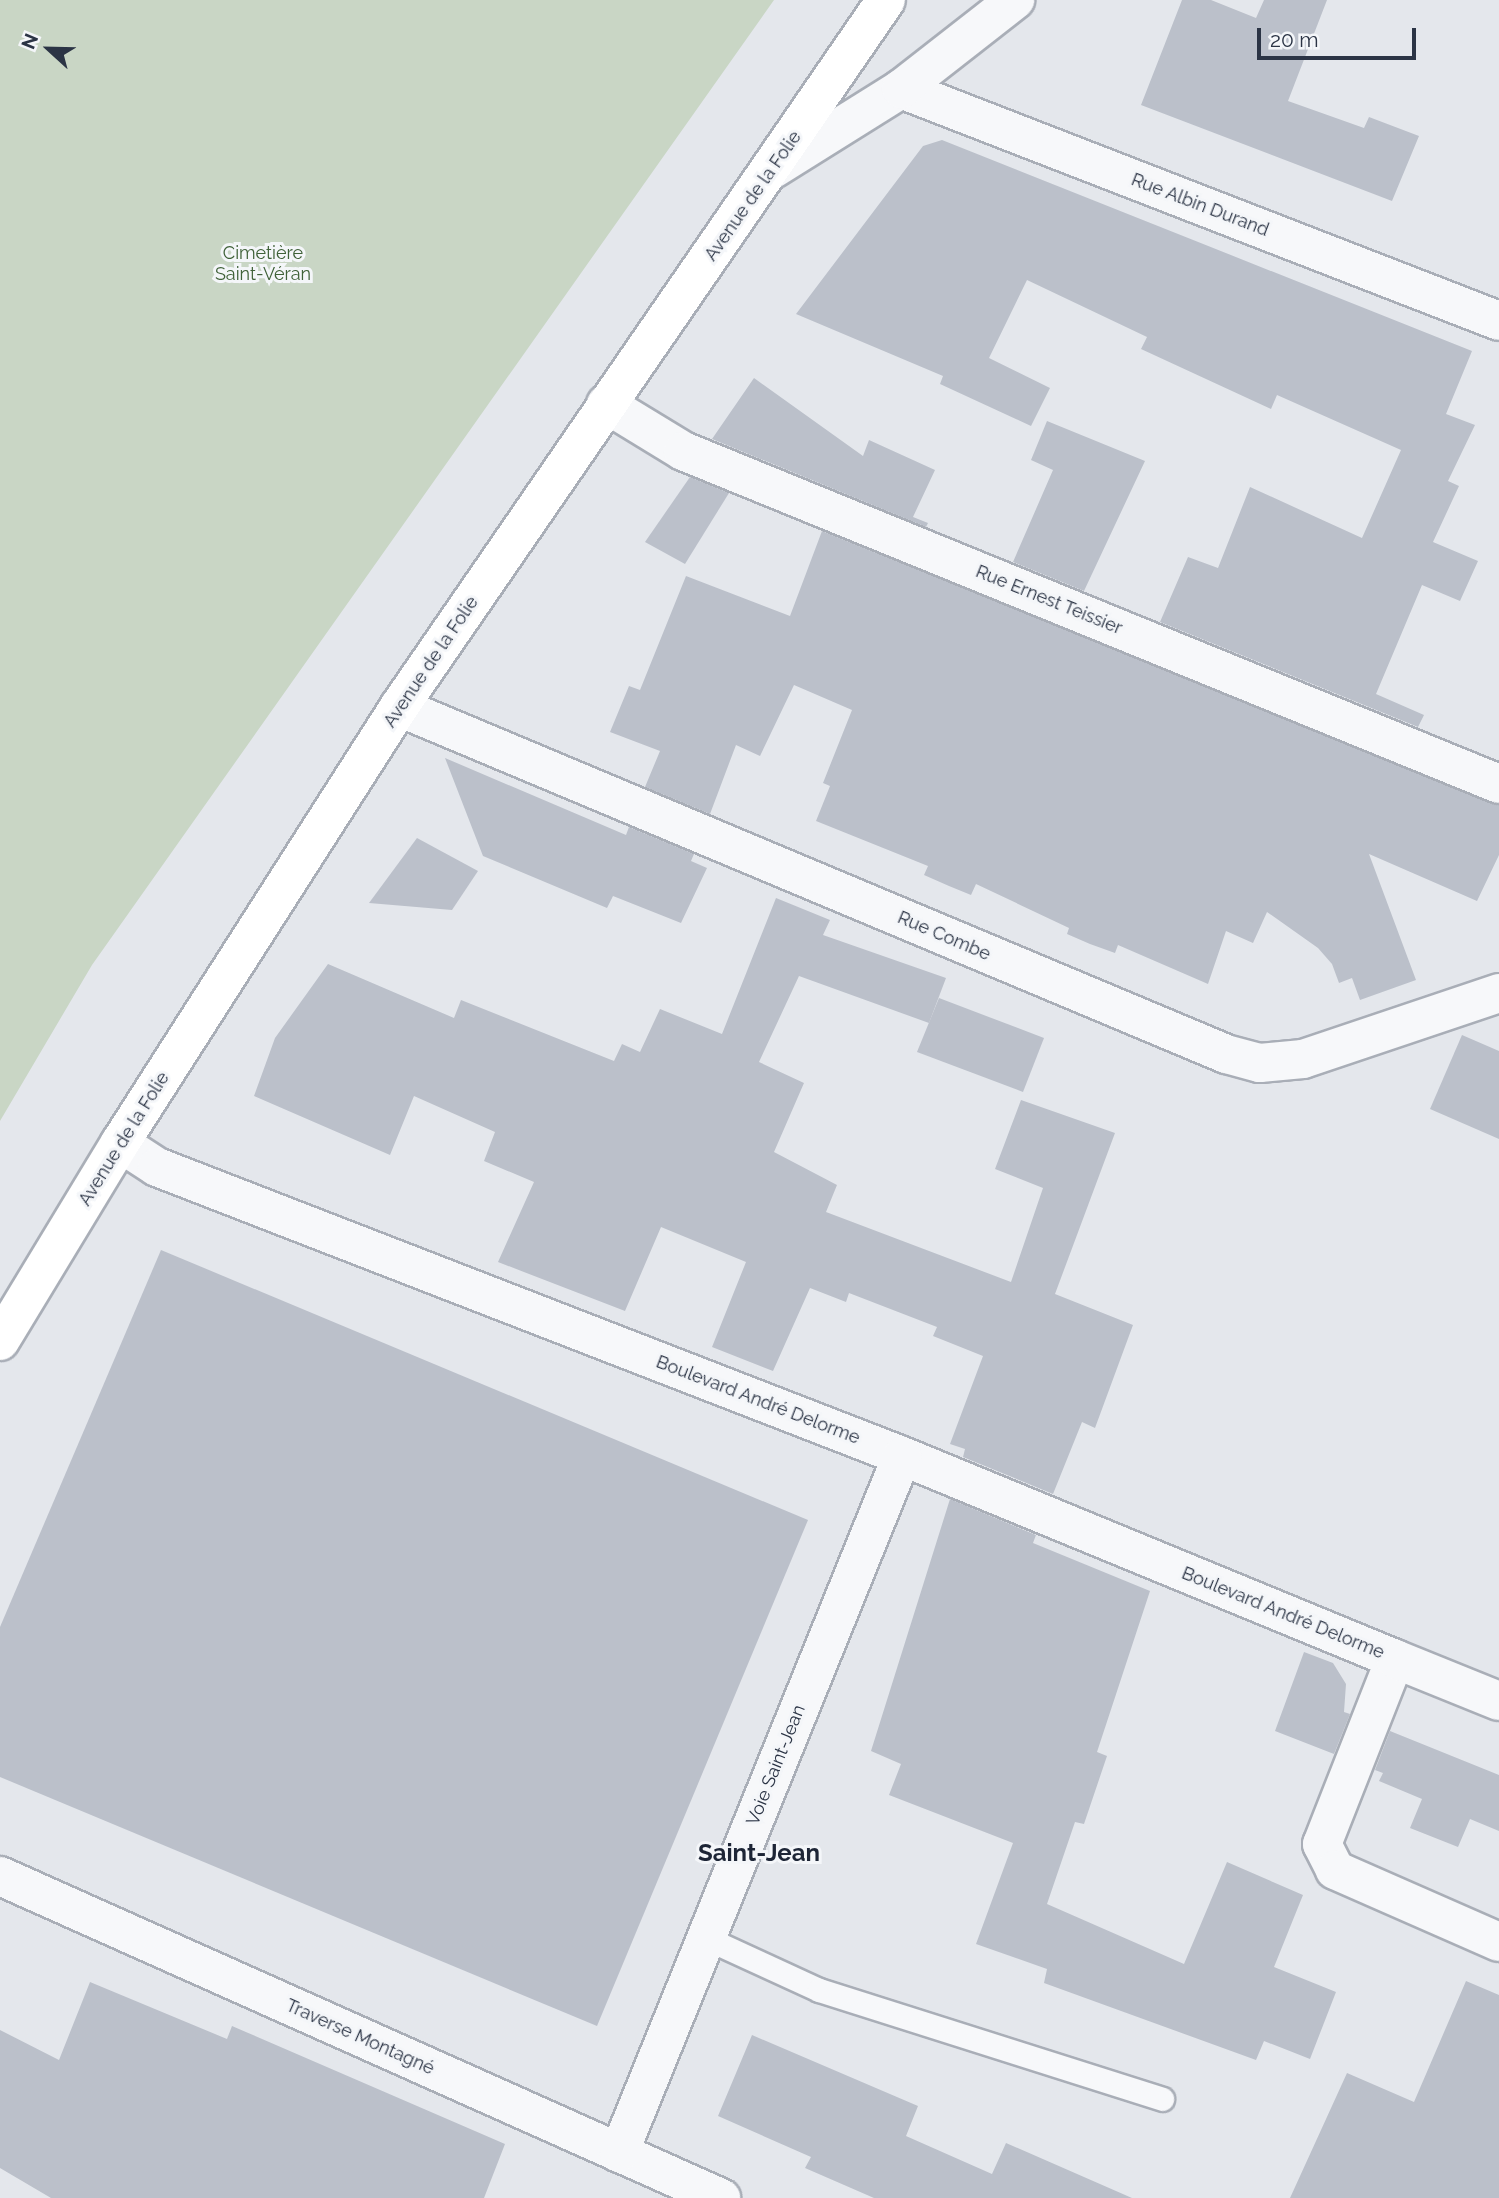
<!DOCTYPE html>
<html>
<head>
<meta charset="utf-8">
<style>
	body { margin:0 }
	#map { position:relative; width:1499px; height:2198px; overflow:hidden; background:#e4e7ec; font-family:Raleway,sans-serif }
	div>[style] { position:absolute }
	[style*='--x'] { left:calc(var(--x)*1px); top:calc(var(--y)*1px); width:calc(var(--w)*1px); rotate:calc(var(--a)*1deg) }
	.green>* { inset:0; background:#c9d6c5 }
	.building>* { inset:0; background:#bbc0ca }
	.roads { filter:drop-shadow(2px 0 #a9aeb7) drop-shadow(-2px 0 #a9aeb7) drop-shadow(0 2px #a9aeb7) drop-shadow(0 -2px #a9aeb7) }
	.service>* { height:23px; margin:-11.5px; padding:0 11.5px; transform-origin:11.5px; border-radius:11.5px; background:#f7f8fa }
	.minor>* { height:38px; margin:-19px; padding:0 19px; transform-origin:19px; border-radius:19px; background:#f7f8fa }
	.secondary>* { height:38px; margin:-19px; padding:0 19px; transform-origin:19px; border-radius:19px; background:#fff }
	span { translate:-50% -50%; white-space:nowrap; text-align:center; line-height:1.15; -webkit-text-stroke:6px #f4f6f9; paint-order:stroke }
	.street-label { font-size:18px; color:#2b3445 }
	.park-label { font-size:18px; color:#3f6138 }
	.district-label { font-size:24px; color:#1d2536; font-weight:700 }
	.north { position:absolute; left:14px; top:14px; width:70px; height:70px; -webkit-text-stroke:5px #f4f6f9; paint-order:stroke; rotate:292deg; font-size:19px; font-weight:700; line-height:28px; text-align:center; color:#2b3445 }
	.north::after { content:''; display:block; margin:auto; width:24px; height:32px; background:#2b3445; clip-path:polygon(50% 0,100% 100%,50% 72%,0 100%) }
	.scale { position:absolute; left:1257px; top:28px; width:159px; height:32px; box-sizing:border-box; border:4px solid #2b3445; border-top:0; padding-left:9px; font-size:21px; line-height:24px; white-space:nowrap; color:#2b3445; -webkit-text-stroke:5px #f4f6f9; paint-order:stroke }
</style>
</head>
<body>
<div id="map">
	<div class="green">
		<div style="clip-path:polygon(0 0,774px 0,92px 965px,0 1121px)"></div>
	</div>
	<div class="building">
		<div style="clip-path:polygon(1182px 0,1211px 0,1256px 18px,1264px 0,1327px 0,1288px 101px,1364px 128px,1369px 117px,1419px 136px,1392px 201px,1141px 105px)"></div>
		<div style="clip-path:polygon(942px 140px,1472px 351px,1446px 414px,1475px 425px,1448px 481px,1459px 486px,1433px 542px,1478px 561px,1460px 601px,1422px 585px,1376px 694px,1424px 715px,1418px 727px,1160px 622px,1188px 557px,1218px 568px,1250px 487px,1362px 538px,1401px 450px,1277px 395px,1271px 409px,1141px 349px,1147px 337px,1027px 280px,989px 358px,1050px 388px,1031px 426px,940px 384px,943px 376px,796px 314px,923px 146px)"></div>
		<div style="clip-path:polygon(754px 378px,863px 456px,869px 440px,935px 470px,913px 517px,928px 523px,926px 527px,712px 439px)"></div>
		<div style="clip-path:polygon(1047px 421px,1145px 461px,1084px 591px,1013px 562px,1053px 470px,1031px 460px)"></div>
		<div style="clip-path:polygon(690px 477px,729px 493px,685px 564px,645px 542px)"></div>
		<div style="clip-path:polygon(822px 531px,1499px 805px,1499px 855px,1477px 901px,1369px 854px,1416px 980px,1360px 1000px,1352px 978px,1339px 983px,1332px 964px,1318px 948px,1267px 912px,1253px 943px,1226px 931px,1208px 984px,1118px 945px,1115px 953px,1090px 944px,1067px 934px,1069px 928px,976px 884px,971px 895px,949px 886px,924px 875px,928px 866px,816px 821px,830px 786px,823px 783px,852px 710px,794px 685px,760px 756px,736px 745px,710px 814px,645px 787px,660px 751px,610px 732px,629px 686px,640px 690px,686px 576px,790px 616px)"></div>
		<div style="clip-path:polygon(445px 758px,626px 835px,629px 827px,694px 854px,691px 861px,707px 868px,681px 923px,613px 896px,607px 908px,483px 856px)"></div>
		<div style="clip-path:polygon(417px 838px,478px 871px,452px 910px,369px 903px)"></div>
		<div style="clip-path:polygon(776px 898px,830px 920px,823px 935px,946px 978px,929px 1023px,799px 976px,759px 1062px,804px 1083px,774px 1152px,837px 1185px,826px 1212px,1011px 1282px,1043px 1188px,995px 1169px,1021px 1100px,1115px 1133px,1055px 1294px,1133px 1325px,1095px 1428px,1082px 1422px,1053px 1494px,963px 1457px,965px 1449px,950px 1444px,983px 1356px,933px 1336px,937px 1327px,849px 1293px,846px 1302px,810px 1288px,773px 1371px,712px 1347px,746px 1262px,661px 1227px,625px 1311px,498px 1262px,534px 1182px,484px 1161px,495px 1132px,414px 1096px,390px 1155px,254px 1096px,275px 1038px,328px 964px,454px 1018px,461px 1000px,614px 1061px,622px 1044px,640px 1052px,660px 1009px,722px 1034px)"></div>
		<div style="clip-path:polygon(939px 998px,1044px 1038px,1023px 1092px,917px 1052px)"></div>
		<div style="clip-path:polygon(1462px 1035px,1499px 1051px,1499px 1139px,1430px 1109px)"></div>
		<div style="clip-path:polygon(161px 1250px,808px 1520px,597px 2026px,0 1777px,0 1627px)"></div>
		<div style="clip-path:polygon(950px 1499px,1036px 1535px,1033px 1543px,1150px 1591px,1097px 1752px,1107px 1756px,1084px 1824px,1075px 1822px,1047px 1904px,1184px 1964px,1227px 1862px,1303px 1895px,1274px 1967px,1336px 1992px,1310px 2059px,1264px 2041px,1256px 2060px,1044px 1983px,1047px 1969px,976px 1944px,1013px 1843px,889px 1795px,901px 1764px,871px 1751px)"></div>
		<div style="clip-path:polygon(1304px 1652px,1333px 1663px,1346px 1684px,1344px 1712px,1350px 1714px,1334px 1754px,1275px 1731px)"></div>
		<div style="clip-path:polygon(1390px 1731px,1499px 1775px,1499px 1831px,1470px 1819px,1458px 1847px,1410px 1828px,1422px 1799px,1379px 1781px,1383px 1773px,1375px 1770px)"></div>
		<div style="clip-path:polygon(1466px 1981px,1499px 1995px,1499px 2198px,1290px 2198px,1347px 2073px,1414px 2102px)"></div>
		<div style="clip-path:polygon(90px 1982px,227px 2039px,232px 2026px,505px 2144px,484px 2198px,51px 2198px,0 2168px,0 2030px,59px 2060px)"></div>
		<div style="clip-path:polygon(752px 2035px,918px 2106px,906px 2136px,992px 2174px,1006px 2143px,1132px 2198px,874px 2198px,805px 2168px,811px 2157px,718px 2116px)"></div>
	</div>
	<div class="roads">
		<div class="service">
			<div style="--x:706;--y:1938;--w:124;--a:24.7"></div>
			<div style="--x:819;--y:1990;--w:360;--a:17.6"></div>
		</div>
		<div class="minor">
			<div style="--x:901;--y:89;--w:641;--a:21.2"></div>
			<div style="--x:773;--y:169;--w:151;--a:-32"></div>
			<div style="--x:901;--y:89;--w:145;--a:-38"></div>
			<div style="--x:606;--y:404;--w:90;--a:31.4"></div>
			<div style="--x:683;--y:451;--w:881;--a:22.2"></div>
			<div style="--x:399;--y:707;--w:897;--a:22.76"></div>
			<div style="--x:1226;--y:1054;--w:35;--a:15"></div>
			<div style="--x:1260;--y:1063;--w:43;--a:-5.3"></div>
			<div style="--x:1303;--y:1059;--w:207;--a:-18.6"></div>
			<div style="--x:120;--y:1143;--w:44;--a:33"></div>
			<div style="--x:157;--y:1167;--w:799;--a:21.2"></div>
			<div style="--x:902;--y:1456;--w:533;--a:22.38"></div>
			<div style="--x:1395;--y:1659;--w:199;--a:111.5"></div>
			<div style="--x:1322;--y:1844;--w:29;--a:63"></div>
			<div style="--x:1335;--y:1870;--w:179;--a:23.7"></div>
			<div style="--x:1395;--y:1659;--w:112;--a:22"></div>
			<div style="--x:0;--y:1876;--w:790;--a:24.07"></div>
			<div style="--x:619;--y:2153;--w:752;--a:-67.9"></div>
		</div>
		<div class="secondary">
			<div style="--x:0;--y:1341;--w:232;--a:-58.8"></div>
			<div style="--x:120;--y:1143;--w:518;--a:-57.38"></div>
			<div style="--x:399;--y:707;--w:858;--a:-55.44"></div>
		</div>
	</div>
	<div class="street-label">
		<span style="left:753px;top:196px;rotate:-55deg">Avenue de la Folie</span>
		<span style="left:1200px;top:205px;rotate:21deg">Rue Albin Durand</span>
		<span style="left:1049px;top:600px;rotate:22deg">Rue Ernest Teissier</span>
		<span style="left:431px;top:662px;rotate:-56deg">Avenue de la Folie</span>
		<span style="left:944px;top:936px;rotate:23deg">Rue Combe</span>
		<span style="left:124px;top:1139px;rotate:-58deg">Avenue de la Folie</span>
		<span style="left:758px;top:1400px;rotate:21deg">Boulevard André Delorme</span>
		<span style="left:1283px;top:1613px;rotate:22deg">Boulevard André Delorme</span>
		<span style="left:776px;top:1765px;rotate:-68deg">Voie Saint-Jean</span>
		<span style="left:360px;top:2037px;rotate:24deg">Traverse Montagné</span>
	</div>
	<div class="park-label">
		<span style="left:263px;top:264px">Cimetière<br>Saint-Véran</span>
	</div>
	<div class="district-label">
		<span style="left:759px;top:1853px">Saint-Jean</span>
	</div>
	<div class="north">N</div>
	<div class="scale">20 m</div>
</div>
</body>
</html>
